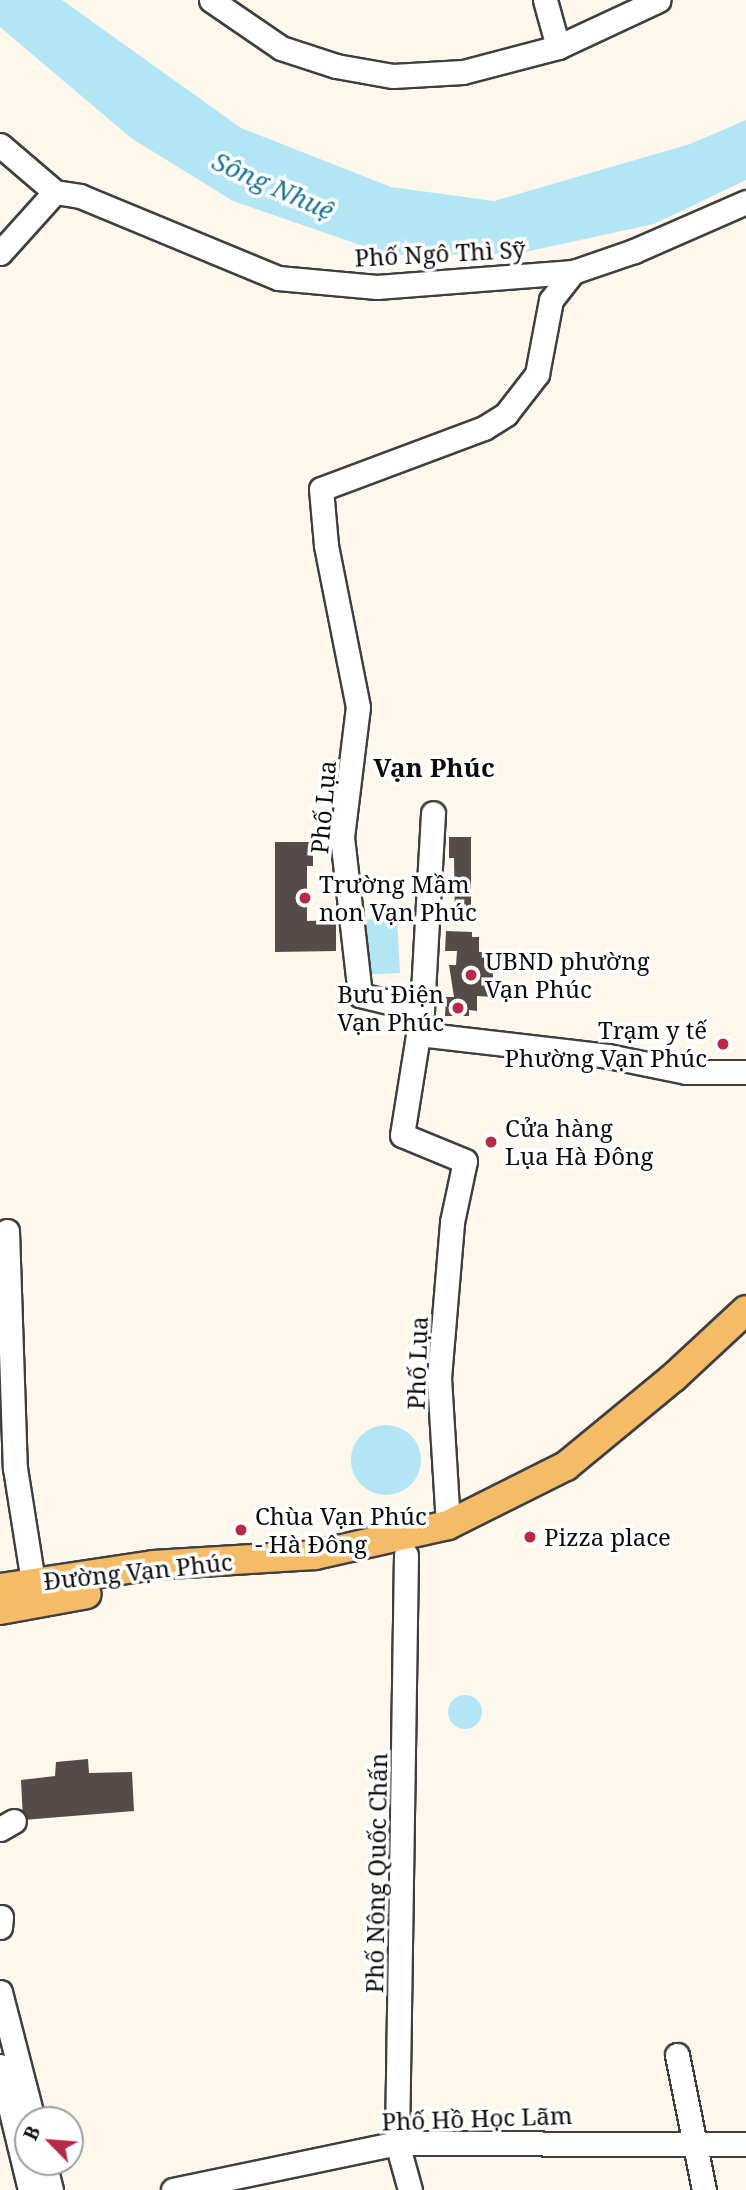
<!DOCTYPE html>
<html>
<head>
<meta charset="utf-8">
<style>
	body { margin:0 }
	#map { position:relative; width:746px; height:2190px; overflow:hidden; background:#fef8ec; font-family:"Noto Serif",serif }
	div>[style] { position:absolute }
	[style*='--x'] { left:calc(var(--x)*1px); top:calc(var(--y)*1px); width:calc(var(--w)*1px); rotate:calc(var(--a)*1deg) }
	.water>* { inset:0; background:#b2e6f4 }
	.round { border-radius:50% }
	.building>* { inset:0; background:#554c49 }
	.roads { filter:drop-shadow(2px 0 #3f3f3f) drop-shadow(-2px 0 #3f3f3f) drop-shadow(0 2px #3f3f3f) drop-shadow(0 -2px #3f3f3f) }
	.minor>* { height:23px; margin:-11.5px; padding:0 11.5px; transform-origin:11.5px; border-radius:11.5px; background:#fff }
	.major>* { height:28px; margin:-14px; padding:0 14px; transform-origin:14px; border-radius:14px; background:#f4bc66 }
	.dots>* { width:19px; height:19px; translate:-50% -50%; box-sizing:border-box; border:4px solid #fff; border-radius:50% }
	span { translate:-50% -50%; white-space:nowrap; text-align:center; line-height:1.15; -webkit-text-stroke:7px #fff; paint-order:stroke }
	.street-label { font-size:24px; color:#0c0c0c }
	.poi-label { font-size:24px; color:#0c0c0c }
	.left { translate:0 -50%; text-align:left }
	.right { translate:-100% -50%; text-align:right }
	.water-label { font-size:26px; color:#1a769a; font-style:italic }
	.neighbourhood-label { font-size:26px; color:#0c0c0c; font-weight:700 }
	.north { position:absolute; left:14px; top:2106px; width:70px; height:70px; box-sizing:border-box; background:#fff; border:2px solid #9e9e9e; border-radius:50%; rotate:295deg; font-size:19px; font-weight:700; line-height:28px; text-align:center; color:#0c0c0c }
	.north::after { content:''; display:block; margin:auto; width:24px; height:32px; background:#b82945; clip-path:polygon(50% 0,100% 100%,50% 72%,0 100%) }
</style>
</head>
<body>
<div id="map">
	<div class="water">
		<div style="clip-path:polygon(0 0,62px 0,241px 128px,391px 187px,494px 201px,690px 144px,746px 120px,746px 180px,654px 224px,516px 254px,389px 255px,233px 201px,131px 138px,0 27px)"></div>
		<div style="clip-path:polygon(397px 918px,400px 973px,359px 975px,357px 920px)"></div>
		<div class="round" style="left:351px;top:1425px;width:70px;height:70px"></div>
		<div class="round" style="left:448px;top:1695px;width:34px;height:34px"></div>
	</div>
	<div class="building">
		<div style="clip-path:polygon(449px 837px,471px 837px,471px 922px,455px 922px,454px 858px,449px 858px)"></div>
		<div style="clip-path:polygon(275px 842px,313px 842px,313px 866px,307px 866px,307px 921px,336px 920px,336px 951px,275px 952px)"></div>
		<div style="clip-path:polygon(446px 931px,472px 932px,472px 937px,479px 937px,479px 952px,493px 952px,493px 997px,477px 996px,477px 1011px,469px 1010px,469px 1016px,445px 1016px,446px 997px,454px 997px,449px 965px,456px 965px,457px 951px,445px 951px)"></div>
		<div style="clip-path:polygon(88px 1759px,89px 1773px,132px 1772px,134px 1811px,23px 1820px,21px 1780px,55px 1776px,56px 1762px)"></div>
	</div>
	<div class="roads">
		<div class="minor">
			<div style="--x:211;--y:0;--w:85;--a:34.4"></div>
			<div style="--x:281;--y:48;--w:58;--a:18.1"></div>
			<div style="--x:336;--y:66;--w:58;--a:10"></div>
			<div style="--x:393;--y:76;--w:70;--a:-3.3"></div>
			<div style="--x:463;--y:72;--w:98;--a:-14.7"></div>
			<div style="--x:558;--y:47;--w:111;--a:-25"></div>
			<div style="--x:545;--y:0;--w:49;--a:74.5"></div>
			<div style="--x:0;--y:145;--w:72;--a:40.5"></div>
			<div style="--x:55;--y:192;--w:25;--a:9"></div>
			<div style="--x:80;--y:196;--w:214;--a:22.5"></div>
			<div style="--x:278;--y:278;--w:99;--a:5.2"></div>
			<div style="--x:377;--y:287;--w:197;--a:-4.4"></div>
			<div style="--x:573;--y:272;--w:65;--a:-19"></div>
			<div style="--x:634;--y:251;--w:122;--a:-23.6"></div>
			<div style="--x:0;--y:253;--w:82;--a:-48"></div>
			<div style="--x:422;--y:1010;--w:197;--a:-86.8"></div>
			<div style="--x:419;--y:1034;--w:190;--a:6.6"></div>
			<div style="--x:608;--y:1056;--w:80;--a:11.6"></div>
			<div style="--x:686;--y:1072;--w:60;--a:0"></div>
			<div style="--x:7;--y:1231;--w:237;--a:88.1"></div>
			<div style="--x:15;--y:1468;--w:115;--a:81"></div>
			<div style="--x:448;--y:1525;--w:147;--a:-93.5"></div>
			<div style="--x:439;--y:1378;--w:157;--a:-85.2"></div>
			<div style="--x:452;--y:1222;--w:62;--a:-78"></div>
			<div style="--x:465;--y:1161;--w:68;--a:-157.6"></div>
			<div style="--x:402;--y:1135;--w:127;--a:-80.9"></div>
			<div style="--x:422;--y:1010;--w:64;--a:-166.4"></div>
			<div style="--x:360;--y:995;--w:159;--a:-96.5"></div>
			<div style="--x:342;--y:837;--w:131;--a:-83"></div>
			<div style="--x:358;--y:707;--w:165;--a:-101.2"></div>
			<div style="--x:326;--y:545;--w:56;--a:-95.1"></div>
			<div style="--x:321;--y:489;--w:174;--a:-20.5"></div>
			<div style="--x:484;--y:428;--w:26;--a:-32"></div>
			<div style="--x:506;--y:414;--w:51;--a:-52.2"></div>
			<div style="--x:537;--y:374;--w:75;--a:-79.3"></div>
			<div style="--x:551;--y:300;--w:36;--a:-52"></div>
			<div style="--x:406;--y:1555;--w:588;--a:90.88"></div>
			<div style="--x:397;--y:2143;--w:49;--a:74.5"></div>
			<div style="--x:0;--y:1829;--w:16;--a:-30"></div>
			<div style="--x:0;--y:1927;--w:10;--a:-84"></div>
			<div style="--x:0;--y:1992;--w:132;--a:75.5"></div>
			<div style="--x:677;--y:2055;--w:138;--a:78.7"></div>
			<div style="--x:0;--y:2066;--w:128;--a:76.4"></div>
			<div style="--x:44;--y:2162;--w:29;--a:76"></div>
			<div style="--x:173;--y:2190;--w:229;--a:-11.8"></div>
			<div style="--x:397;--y:2143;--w:349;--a:0.2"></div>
		</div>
		<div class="major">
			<div style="--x:0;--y:1588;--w:155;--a:-8.5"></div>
			<div style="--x:153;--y:1565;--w:162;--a:-3.5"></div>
			<div style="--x:315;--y:1555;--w:136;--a:-12.7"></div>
			<div style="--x:448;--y:1525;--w:132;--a:-26.6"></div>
			<div style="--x:566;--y:1466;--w:140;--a:-39.5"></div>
			<div style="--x:674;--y:1377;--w:98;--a:-42.9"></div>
			<div style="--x:0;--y:1610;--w:88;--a:-10.4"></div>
		</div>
	</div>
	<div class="dots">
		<div style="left:305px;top:898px;background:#b82945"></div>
		<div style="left:471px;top:975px;background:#b82945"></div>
		<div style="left:458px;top:1008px;background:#b82945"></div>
		<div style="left:723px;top:1044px;background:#b82945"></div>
		<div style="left:491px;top:1142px;background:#b82945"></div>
		<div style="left:241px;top:1530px;background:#b82945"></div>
		<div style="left:530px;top:1537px;background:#b82945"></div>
	</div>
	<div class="street-label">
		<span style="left:440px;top:253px;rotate:-3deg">Phố Ngô Thì Sỹ</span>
		<span style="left:323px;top:807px;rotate:-85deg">Phố Lụa</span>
		<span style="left:417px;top:1363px;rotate:-88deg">Phố Lụa</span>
		<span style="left:138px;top:1571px;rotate:-6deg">Đường Vạn Phúc</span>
		<span style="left:376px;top:1873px;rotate:-89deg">Phố Nông Quốc Chấn</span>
		<span style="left:477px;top:2118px;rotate:-2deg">Phố Hồ Học Lãm</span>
	</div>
	<div class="poi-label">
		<span class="left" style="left:319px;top:898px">Trường Mầm<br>non Vạn Phúc</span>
		<span class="left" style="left:485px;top:975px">UBND phường<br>Vạn Phúc</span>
		<span class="right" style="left:444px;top:1008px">Bưu Điện<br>Vạn Phúc</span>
		<span class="right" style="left:707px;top:1044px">Trạm y tế<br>Phường Vạn Phúc</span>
		<span class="left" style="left:505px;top:1142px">Cửa hàng<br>Lụa Hà Đông</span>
		<span class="left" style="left:255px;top:1530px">Chùa Vạn Phúc<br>- Hà Đông</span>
		<span class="left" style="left:544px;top:1537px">Pizza place</span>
	</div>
	<div class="water-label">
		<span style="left:273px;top:186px;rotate:24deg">Sông Nhuệ</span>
	</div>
	<div class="neighbourhood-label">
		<span style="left:434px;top:768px">Vạn Phúc</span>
	</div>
	<div class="north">B</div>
</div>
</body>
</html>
